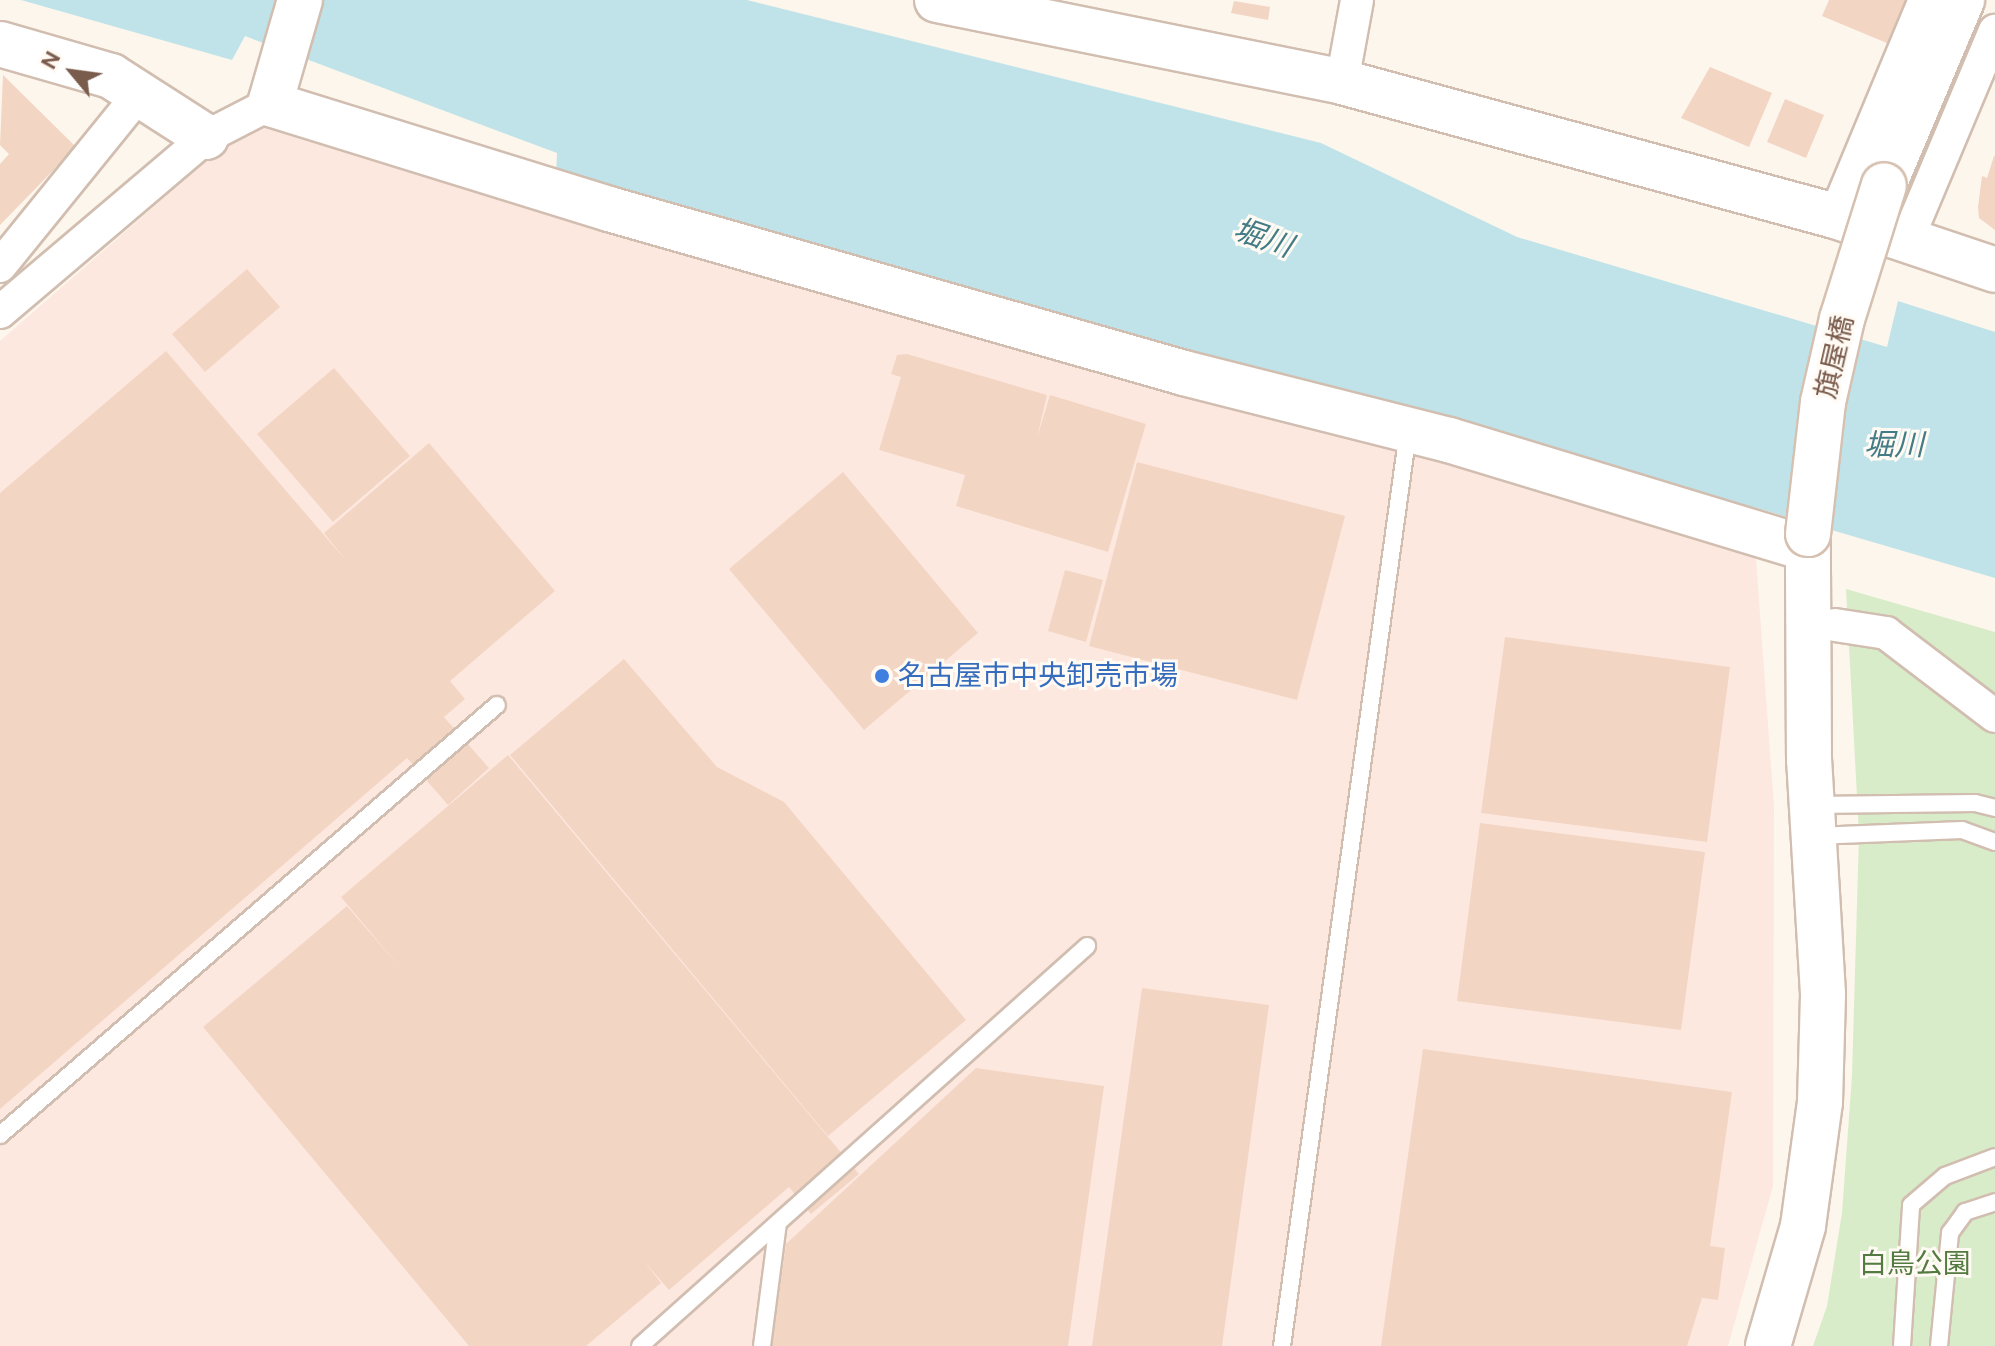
<!DOCTYPE html>
<html>
<head>
<meta charset="utf-8">
<style>
	body { margin:0 }
	#map { position:relative; width:1995px; height:1346px; overflow:hidden; background:#fdf6ec; font-family:"DM Sans","Noto Sans JP",sans-serif }
	div>[style] { position:absolute }
	[style*='--x'] { left:calc(var(--x)*1px); top:calc(var(--y)*1px); width:calc(var(--w)*1px); rotate:calc(var(--a)*1deg) }
	.commercial>* { inset:0; background:#fde8e0 }
	.green>* { inset:0; background:#d8ecc9 }
	.water>* { inset:0; background:#bfe3e8 }
	.building>* { inset:0; background:#f3d5c3 }
	.roads { filter:drop-shadow(2px 0 #d1beb0) drop-shadow(-2px 0 #d1beb0) drop-shadow(0 2px #d1beb0) drop-shadow(0 -2px #d1beb0) }
	.lane>* { height:16px; margin:-8px; padding:0 8px; transform-origin:8px; border-radius:8px; background:#fff }
	.street>* { height:32px; margin:-16px; padding:0 16px; transform-origin:16px; border-radius:16px; background:#fff }
	.secondary>* { height:44px; margin:-22px; padding:0 22px; transform-origin:22px; border-radius:22px; background:#fff }
	.bridges { filter:drop-shadow(2px 0 #d6c0b0) drop-shadow(-2px 0 #d6c0b0) drop-shadow(0 2px #d6c0b0) drop-shadow(0 -2px #d6c0b0) }
	.secondary-bridge>* { height:44px; margin:-22px; padding:0 22px; transform-origin:22px; border-radius:22px; background:#fff }
	.dots>* { width:22px; height:22px; translate:-50% -50%; box-sizing:border-box; border:4px solid #fffaf3; border-radius:50% }
	span { translate:-50% -50%; white-space:nowrap; text-align:center; line-height:1.15; -webkit-text-stroke:6px #fffaf3; paint-order:stroke }
	.street-label { font-size:28px; color:#7a5c4d }
	.shop-label { font-size:28px; color:#366cbe }
	.left { translate:0 -50%; text-align:left }
	.park-label { font-size:28px; color:#537a41 }
	.water-label { font-size:30px; color:#437c86; font-style:italic }
	.north { position:absolute; left:32px; top:32px; width:80px; height:80px; -webkit-text-stroke:6px #fffaf3; paint-order:stroke; rotate:299deg; font-size:22px; font-weight:700; line-height:32px; text-align:center; color:#7a5c4d }
	.north::after { content:''; display:block; margin:auto; width:28px; height:36px; background:#7a5c4d; clip-path:polygon(50% 0,100% 100%,50% 72%,0 100%) }
</style>
</head>
<body>
<div id="map">
	<div class="commercial">
		<div style="clip-path:polygon(251px 122px,1755px 545px,1774px 807px,1773px 1186px,1728px 1346px,0 1346px,0 341px)"></div>
	</div>
	<div class="green">
		<div style="clip-path:polygon(1846px 589px,1995px 632px,1995px 1346px,1813px 1346px,1827px 1306px,1842px 1213px,1852px 1076px,1859px 835px)"></div>
	</div>
	<div class="water">
		<div style="clip-path:polygon(21px 0,747px 0,1321px 143px,1517px 237px,1887px 347px,1898px 301px,1995px 332px,1995px 578px,1757px 508px,1242px 372px,556px 175px,557px 153px,245px 36px,232px 60px)"></div>
	</div>
	<div class="building">
		<div style="clip-path:polygon(1829px 0,1914px 0,1894px 46px,1822px 16px)"></div>
		<div style="clip-path:polygon(1234px 1px,1270px 7px,1268px 20px,1231px 13px)"></div>
		<div style="clip-path:polygon(1710px 67px,1772px 93px,1749px 147px,1681px 118px)"></div>
		<div style="clip-path:polygon(3px 75px,76px 147px,0 225px,0 164px,9px 154px,0 145px)"></div>
		<div style="clip-path:polygon(1785px 99px,1824px 115px,1806px 158px,1767px 142px)"></div>
		<div style="clip-path:polygon(1994px 156px,1995px 156px,1995px 230px,1979px 218px,1978px 207px,1982px 176px,1987px 178px)"></div>
		<div style="clip-path:polygon(247px 269px,280px 307px,205px 372px,172px 334px)"></div>
		<div style="clip-path:polygon(166px 351px,348px 563px,324px 533px,429px 443px,555px 591px,450px 681px,465px 699px,444px 717px,489px 768px,448px 805px,407px 758px,0 1109px,0 493px)"></div>
		<div style="clip-path:polygon(907px 354px,1047px 395px,1037px 438px,1050px 395px,1146px 424px,1108px 552px,956px 506px,965px 475px,879px 450px,901px 377px,891px 374px,897px 355px)"></div>
		<div style="clip-path:polygon(334px 368px,410px 456px,333px 522px,257px 434px)"></div>
		<div style="clip-path:polygon(1137px 462px,1345px 516px,1297px 700px,1089px 646px)"></div>
		<div style="clip-path:polygon(843px 472px,978px 633px,864px 730px,729px 569px)"></div>
		<div style="clip-path:polygon(1065px 570px,1103px 580px,1086px 642px,1048px 631px)"></div>
		<div style="clip-path:polygon(1505px 637px,1730px 667px,1707px 842px,1481px 813px)"></div>
		<div style="clip-path:polygon(624px 659px,717px 767px,784px 802px,966px 1020px,828px 1136px,510px 755px)"></div>
		<div style="clip-path:polygon(508px 755px,859px 1174px,811px 1214px,789px 1187px,669px 1290px,644px 1261px,661px 1283px,586px 1346px,469px 1346px,203px 1027px,347px 906px,403px 971px,341px 897px)"></div>
		<div style="clip-path:polygon(1480px 823px,1705px 852px,1681px 1030px,1457px 1001px)"></div>
		<div style="clip-path:polygon(1142px 988px,1269px 1005px,1222px 1346px,1092px 1346px)"></div>
		<div style="clip-path:polygon(1423px 1049px,1732px 1092px,1710px 1246px,1725px 1248px,1718px 1300px,1702px 1298px,1687px 1346px,1381px 1346px)"></div>
		<div style="clip-path:polygon(976px 1068px,1104px 1086px,1068px 1346px,772px 1346px,786px 1244px)"></div>
	</div>
	<div class="roads">
		<div class="lane">
			<div style="--x:1814;--y:805;--w:161;--a:-0.7"></div>
			<div style="--x:1975;--y:803;--w:21;--a:14"></div>
			<div style="--x:1815;--y:836;--w:147;--a:-2.3"></div>
			<div style="--x:1962;--y:830;--w:35;--a:20"></div>
			<div style="--x:0;--y:1135;--w:657;--a:-40.87"></div>
			<div style="--x:640;--y:1346;--w:600;--a:-41.82"></div>
			<div style="--x:762;--y:1346;--w:124;--a:-82.6"></div>
			<div style="--x:1282;--y:1346;--w:923;--a:-82.15"></div>
			<div style="--x:1902;--y:1346;--w:141;--a:-86.3"></div>
			<div style="--x:1911;--y:1205;--w:45;--a:-40.5"></div>
			<div style="--x:1945;--y:1176;--w:53;--a:-20.8"></div>
			<div style="--x:1939;--y:1346;--w:114;--a:-84.4"></div>
			<div style="--x:1950;--y:1233;--w:26;--a:-54"></div>
			<div style="--x:1965;--y:1212;--w:32;--a:-18"></div>
		</div>
		<div class="street">
			<div style="--x:1342;--y:82;--w:83;--a:-79.6"></div>
			<div style="--x:1835;--y:216;--w:234;--a:-67.4"></div>
			<div style="--x:1907;--y:240;--w:227;--a:-67.2"></div>
			<div style="--x:0;--y:266;--w:223;--a:-51"></div>
			<div style="--x:0;--y:312;--w:270;--a:-40.3"></div>
			<div style="--x:206;--y:137;--w:72;--a:-27.3"></div>
			<div style="--x:1835;--y:625;--w:52;--a:8.9"></div>
			<div style="--x:1886;--y:633;--w:137;--a:37.3"></div>
		</div>
		<div class="secondary">
			<div style="--x:300;--y:0;--w:108;--a:106.1"></div>
			<div style="--x:270;--y:104;--w:355;--a:17.2"></div>
			<div style="--x:609;--y:209;--w:598;--a:15.92"></div>
			<div style="--x:1184;--y:373;--w:273;--a:14.2"></div>
			<div style="--x:1449;--y:440;--w:372;--a:16.9"></div>
			<div style="--x:937;--y:0;--w:413;--a:11.4"></div>
			<div style="--x:1342;--y:82;--w:511;--a:15.21"></div>
			<div style="--x:1835;--y:216;--w:169;--a:18.6"></div>
			<div style="--x:0;--y:44;--w:116;--a:16.1"></div>
			<div style="--x:111;--y:76;--w:113;--a:32.7"></div>
			<div style="--x:1884;--y:185;--w:201;--a:-67.1"></div>
			<div style="--x:1768;--y:1346;--w:125;--a:-73.7"></div>
			<div style="--x:1803;--y:1226;--w:125;--a:-82.2"></div>
			<div style="--x:1820;--y:1102;--w:108;--a:-88.4"></div>
			<div style="--x:1823;--y:994;--w:234;--a:-93.4"></div>
			<div style="--x:1809;--y:760;--w:226;--a:-90.3"></div>
		</div>
	</div>
	<div class="bridges">
		<div class="secondary-bridge">
			<div style="--x:1808;--y:534;--w:133;--a:-83.5"></div>
			<div style="--x:1823;--y:402;--w:85;--a:-77.1"></div>
			<div style="--x:1842;--y:319;--w:140;--a:-72.6"></div>
		</div>
	</div>
	<div class="dots">
		<div style="left:882px;top:676px;background:#3f7fe0"></div>
	</div>
	<div class="street-label">
		<span style="left:1835px;top:357px;rotate:-77deg">旗屋橋</span>
	</div>
	<div class="shop-label">
		<span class="left" style="left:898px;top:676px">名古屋市中央卸売市場</span>
	</div>
	<div class="park-label">
		<span style="left:1915px;top:1264px">白鳥公園</span>
	</div>
	<div class="water-label">
		<span style="left:1263px;top:238px;rotate:19deg">堀川</span>
		<span style="left:1894px;top:445px">堀川</span>
	</div>
	<div class="north">N</div>
</div>
</body>
</html>
